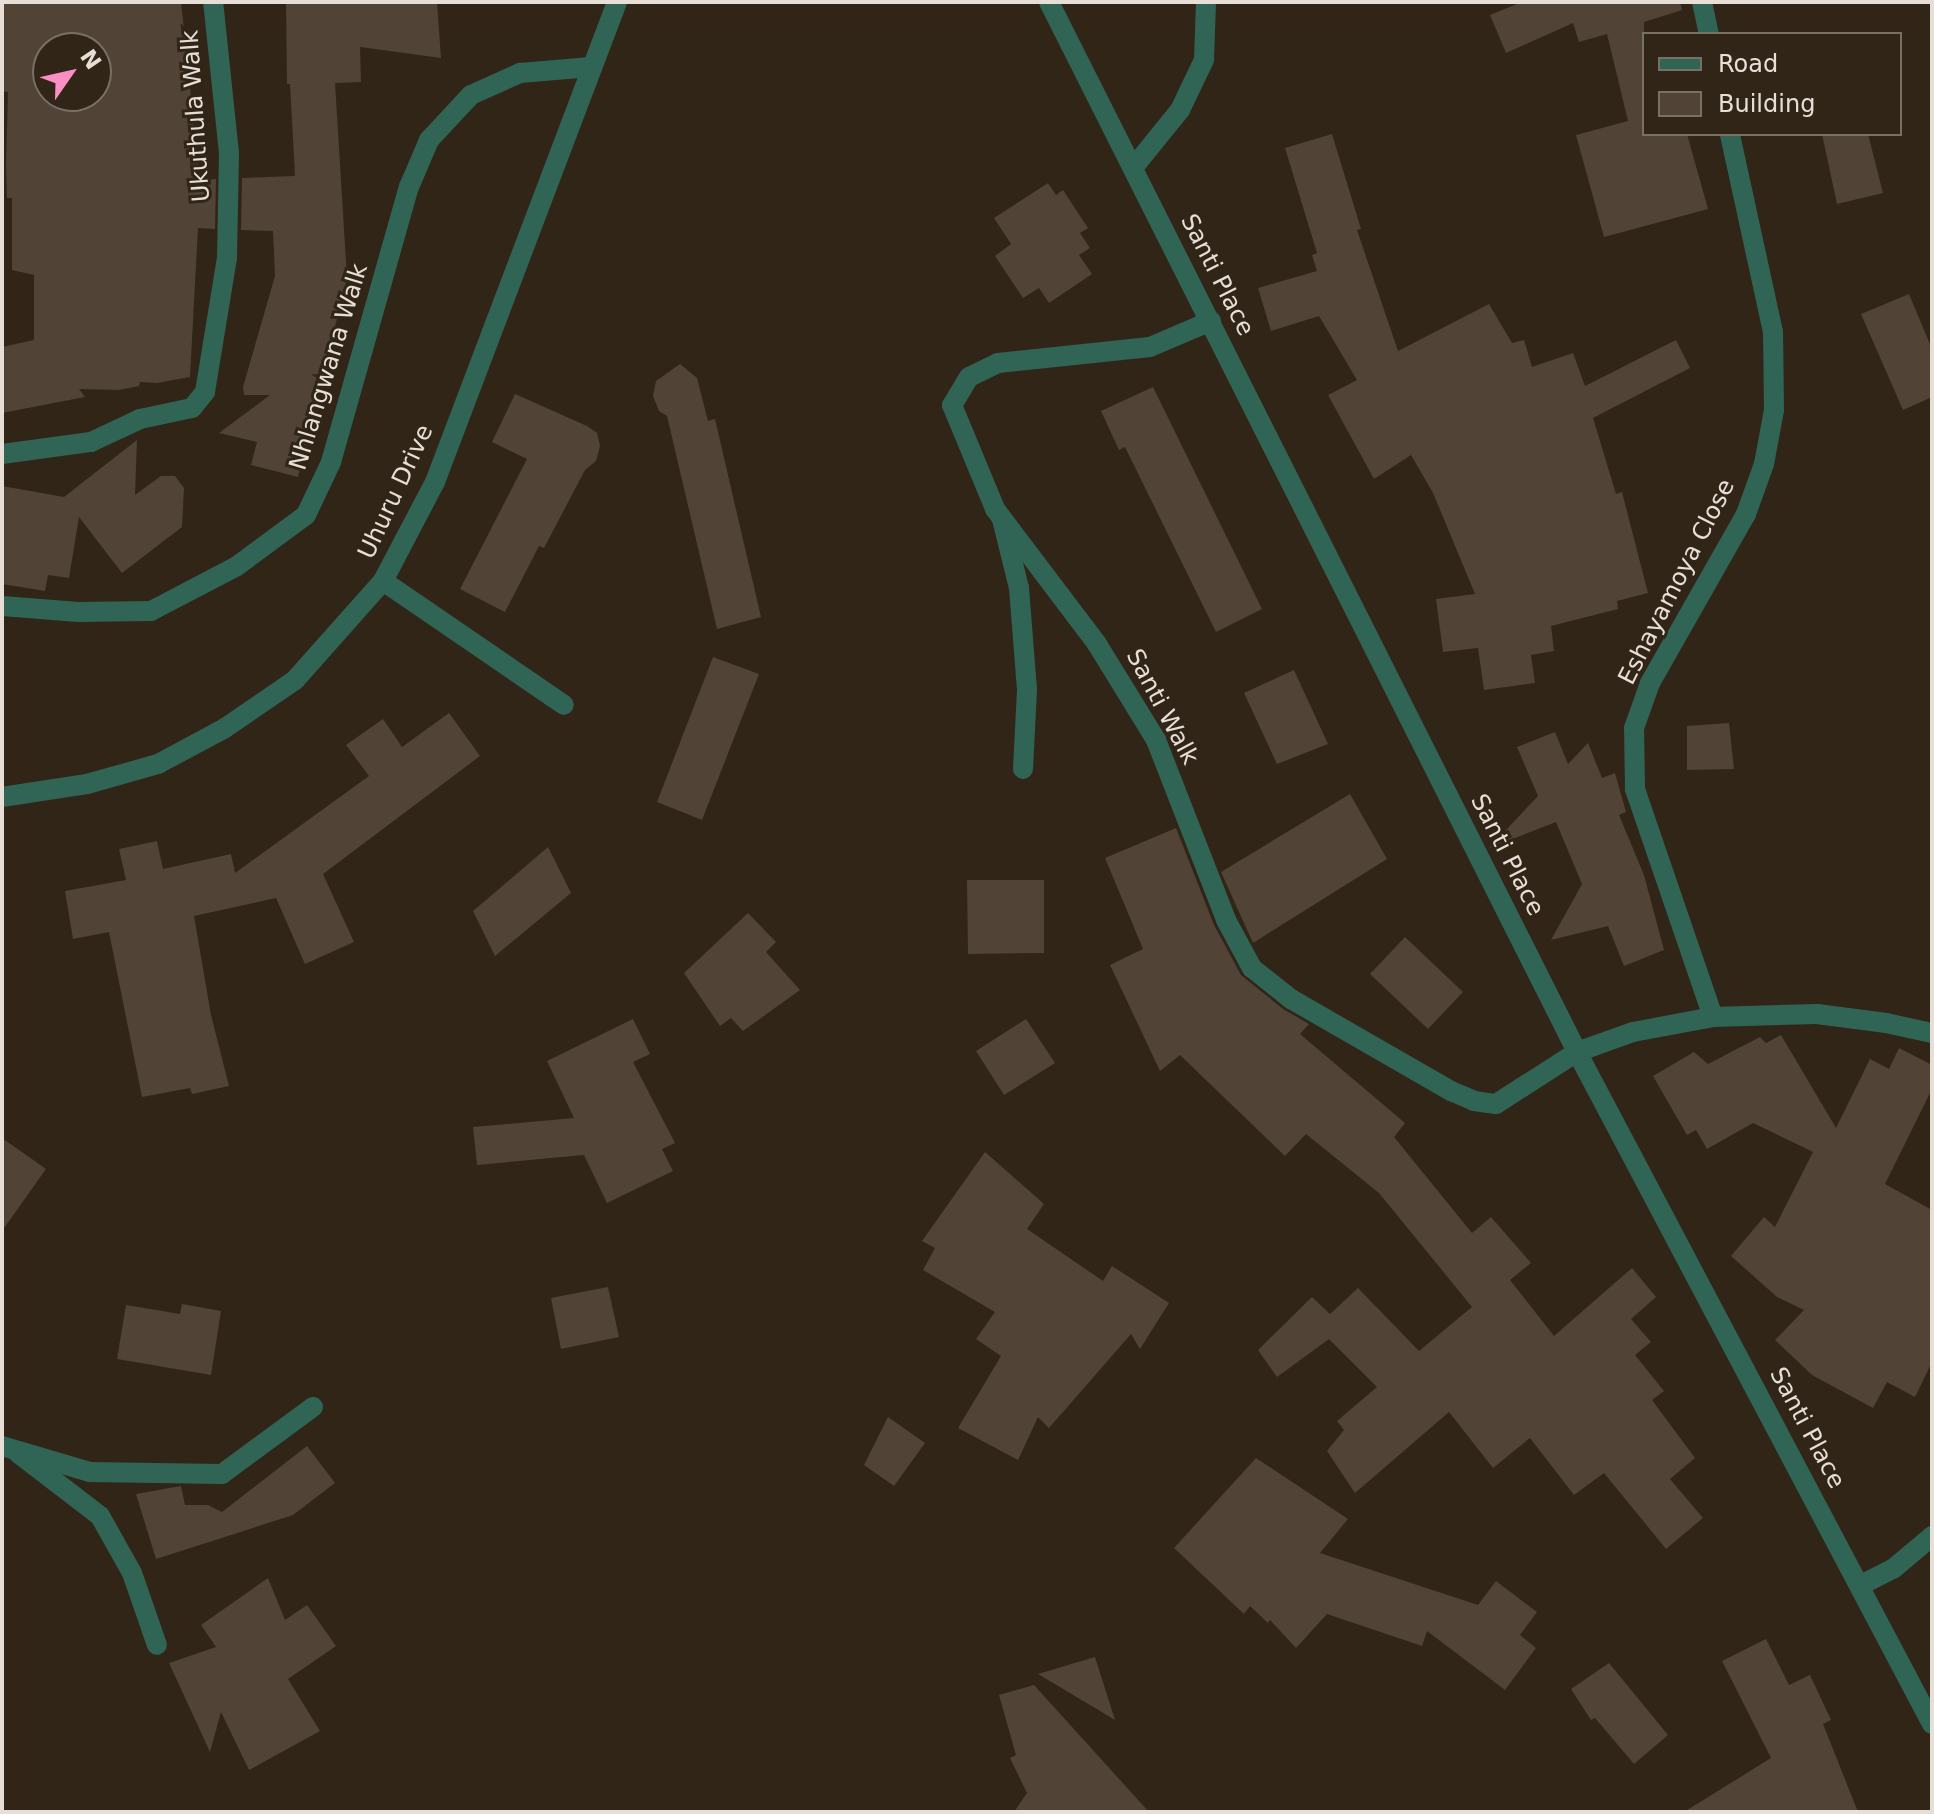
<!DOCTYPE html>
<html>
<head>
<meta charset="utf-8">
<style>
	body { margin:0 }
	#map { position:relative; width:1934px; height:1814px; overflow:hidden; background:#312518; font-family:"DejaVu Sans",sans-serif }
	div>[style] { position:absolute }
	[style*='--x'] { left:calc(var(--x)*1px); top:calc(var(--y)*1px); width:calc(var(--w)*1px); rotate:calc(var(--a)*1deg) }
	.building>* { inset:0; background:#514336 }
	.service>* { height:20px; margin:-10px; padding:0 10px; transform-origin:10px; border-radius:10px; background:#306455 }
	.minor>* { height:20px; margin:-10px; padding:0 10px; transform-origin:10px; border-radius:10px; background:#306455 }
	.tertiary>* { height:20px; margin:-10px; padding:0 10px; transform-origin:10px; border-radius:10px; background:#306455 }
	span { translate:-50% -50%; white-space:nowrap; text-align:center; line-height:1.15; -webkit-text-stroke:6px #312518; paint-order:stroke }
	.street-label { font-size:24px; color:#e7ded6 }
	.frame { position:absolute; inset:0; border:4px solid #e7ded6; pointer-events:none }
	.legend { position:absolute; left:1642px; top:32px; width:260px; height:104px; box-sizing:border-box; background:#312518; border:2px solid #7a6f64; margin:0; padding:10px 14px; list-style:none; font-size:24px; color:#e7ded6 }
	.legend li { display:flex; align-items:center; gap:16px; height:40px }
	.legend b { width:40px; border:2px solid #7a6f64 }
	.north { position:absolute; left:32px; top:32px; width:80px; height:80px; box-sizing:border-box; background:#312518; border:2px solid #7a6f64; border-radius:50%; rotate:56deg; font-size:22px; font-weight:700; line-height:32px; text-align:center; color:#e7ded6 }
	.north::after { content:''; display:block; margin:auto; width:28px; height:36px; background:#fb8fc4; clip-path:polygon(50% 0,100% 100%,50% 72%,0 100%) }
</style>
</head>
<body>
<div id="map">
	<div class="building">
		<div style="clip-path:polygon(evenodd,2px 2px,181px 2px,200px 180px,216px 179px,215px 229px,198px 228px,190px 377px,157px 383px,140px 382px,139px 386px,119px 390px,79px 389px,85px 397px,2px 413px,2px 347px,34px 340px,34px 275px,12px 270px,12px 198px,7px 198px,6px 163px,8px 92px,2px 91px,2px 2px,48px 48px,96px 48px,96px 96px,48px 96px,48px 48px)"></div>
		<div style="clip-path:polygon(286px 2px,437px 2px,441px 58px,360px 47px,361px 82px,335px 83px,347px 278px,298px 477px,251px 465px,257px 442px,219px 433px,270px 395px,244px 395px,243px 387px,275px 276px,273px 231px,241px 230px,242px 178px,295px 176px,290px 84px,287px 84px)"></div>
		<div style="clip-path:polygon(1522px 2px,1680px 2px,1682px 10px,1644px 22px,1644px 134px,1687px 134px,1708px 209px,1604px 237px,1576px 135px,1628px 121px,1607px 34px,1579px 42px,1573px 23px,1506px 53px,1490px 15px)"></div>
		<div style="clip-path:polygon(1332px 134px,1361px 229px,1357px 230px,1398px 351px,1489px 304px,1512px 343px,1524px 340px,1532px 367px,1573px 353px,1585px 386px,1676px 340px,1690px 368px,1593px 418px,1616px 494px,1622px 492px,1648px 593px,1617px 601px,1618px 609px,1551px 626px,1554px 651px,1531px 655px,1535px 683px,1484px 690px,1478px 648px,1443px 652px,1436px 599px,1475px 594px,1433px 493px,1411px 455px,1374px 479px,1328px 395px,1357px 380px,1319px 316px,1271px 331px,1258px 288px,1317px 271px,1312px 255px,1317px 253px,1285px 148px)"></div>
		<div style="clip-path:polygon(1822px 134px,1868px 134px,1883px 193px,1837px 204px)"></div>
		<div style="clip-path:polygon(1048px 183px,1056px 195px,1063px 190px,1088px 228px,1080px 233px,1090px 248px,1079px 255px,1092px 274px,1049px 303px,1039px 288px,1023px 298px,995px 256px,1011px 244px,994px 218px)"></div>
		<div style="clip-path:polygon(1909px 294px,1932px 349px,1932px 397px,1903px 410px,1861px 314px)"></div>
		<div style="clip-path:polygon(680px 364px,697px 378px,708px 421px,715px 419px,761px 617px,717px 629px,667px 416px,659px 411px,653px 396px,656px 381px)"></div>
		<div style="clip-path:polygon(1153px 387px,1262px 609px,1216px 632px,1125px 447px,1119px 450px,1101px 411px)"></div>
		<div style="clip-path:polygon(515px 394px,587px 426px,597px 433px,600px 446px,596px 461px,585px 470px,544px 548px,539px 546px,505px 612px,460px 589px,527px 459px,492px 442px)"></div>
		<div style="clip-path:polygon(137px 440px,135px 495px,161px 476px,175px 476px,184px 488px,182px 527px,122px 573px,79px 517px,69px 578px,48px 575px,45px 591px,2px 584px,2px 486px,64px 497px)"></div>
		<div style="clip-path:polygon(713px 657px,759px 674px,702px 820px,657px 802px)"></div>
		<div style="clip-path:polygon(1294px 670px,1328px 744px,1277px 764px,1244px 693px)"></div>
		<div style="clip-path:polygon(449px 713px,480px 756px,323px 874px,354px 942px,305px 964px,276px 898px,194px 916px,211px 1015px,229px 1086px,192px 1094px,190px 1088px,142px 1097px,109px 932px,73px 939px,65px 891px,126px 880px,119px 849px,157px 841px,163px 869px,231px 854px,235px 873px,369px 776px,346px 745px,383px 719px,402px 747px)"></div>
		<div style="clip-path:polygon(1729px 723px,1734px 769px,1687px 770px,1687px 726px)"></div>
		<div style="clip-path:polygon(1555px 732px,1568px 764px,1588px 743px,1602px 778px,1615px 773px,1626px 812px,1619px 815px,1644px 875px,1664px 950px,1624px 966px,1608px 926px,1551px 940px,1582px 884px,1556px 822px,1489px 848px,1538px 796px,1517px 747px)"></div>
		<div style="clip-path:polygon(1350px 794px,1387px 859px,1253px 943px,1221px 872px)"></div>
		<div style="clip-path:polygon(1176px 828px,1214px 925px,1241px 975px,1283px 1009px,1309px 1024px,1300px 1034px,1405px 1123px,1394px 1137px,1472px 1233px,1491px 1217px,1531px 1263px,1510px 1280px,1554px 1336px,1632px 1268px,1656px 1297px,1631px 1319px,1651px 1342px,1635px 1355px,1664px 1391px,1652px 1400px,1695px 1458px,1670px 1479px,1703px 1518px,1666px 1549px,1604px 1473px,1574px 1495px,1530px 1438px,1493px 1468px,1449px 1412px,1355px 1493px,1327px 1451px,1344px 1430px,1337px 1421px,1377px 1387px,1329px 1339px,1277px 1377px,1258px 1350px,1312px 1297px,1330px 1314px,1358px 1288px,1419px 1351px,1472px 1307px,1379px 1193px,1306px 1134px,1285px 1156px,1180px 1055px,1160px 1071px,1110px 965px,1143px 949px,1105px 858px)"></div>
		<div style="clip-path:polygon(548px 847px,571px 893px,495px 956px,473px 911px)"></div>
		<div style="clip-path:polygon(967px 880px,1044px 880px,1044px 953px,968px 954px)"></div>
		<div style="clip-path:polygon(748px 913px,776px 942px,766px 952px,800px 990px,743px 1031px,731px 1018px,720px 1026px,684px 973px)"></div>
		<div style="clip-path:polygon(1405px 937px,1463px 992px,1428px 1029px,1370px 974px)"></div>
		<div style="clip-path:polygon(633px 1019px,650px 1054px,633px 1062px,675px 1143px,662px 1149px,673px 1171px,607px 1203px,584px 1155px,477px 1165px,473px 1127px,574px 1118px,547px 1061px)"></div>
		<div style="clip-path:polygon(1026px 1019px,1055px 1063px,1004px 1095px,976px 1051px)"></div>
		<div style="clip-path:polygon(1781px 1035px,1836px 1128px,1870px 1059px,1889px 1069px,1899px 1048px,1932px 1065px,1932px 1089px,1885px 1184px,1932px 1210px,1932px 1362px,1915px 1397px,1887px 1382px,1873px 1408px,1812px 1375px,1775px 1340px,1804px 1310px,1777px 1297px,1731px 1256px,1764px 1217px,1775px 1227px,1813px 1152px,1753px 1123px,1707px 1149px,1696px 1130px,1687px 1135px,1653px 1076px,1694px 1052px,1708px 1064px,1760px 1037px,1766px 1043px)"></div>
		<div style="clip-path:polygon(2px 1138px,46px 1169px,2px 1231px)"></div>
		<div style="clip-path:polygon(985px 1152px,1044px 1204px,1027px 1229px,1103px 1281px,1112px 1266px,1169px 1303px,1140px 1349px,1131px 1334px,1049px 1428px,1038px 1417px,1018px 1460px,958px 1428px,1001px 1356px,976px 1339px,995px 1312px,923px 1270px,935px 1248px,922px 1241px)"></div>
		<div style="clip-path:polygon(608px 1287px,619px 1337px,561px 1349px,551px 1298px)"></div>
		<div style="clip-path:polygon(182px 1304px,221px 1311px,211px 1375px,117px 1359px,126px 1305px,180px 1314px)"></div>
		<div style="clip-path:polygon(888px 1417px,925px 1443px,894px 1486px,864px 1465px)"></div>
		<div style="clip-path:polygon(307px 1446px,335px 1483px,293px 1515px,156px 1559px,136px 1494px,181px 1486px,185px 1505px,208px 1505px,222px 1512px)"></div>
		<div style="clip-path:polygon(1256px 1458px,1348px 1519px,1320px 1553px,1478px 1605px,1496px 1581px,1537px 1612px,1520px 1635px,1536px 1648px,1505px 1690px,1427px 1631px,1422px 1646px,1327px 1614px,1296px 1648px,1270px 1620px,1268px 1623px,1250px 1606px,1244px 1614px,1174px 1548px)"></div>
		<div style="clip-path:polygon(268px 1578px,285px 1620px,307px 1605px,336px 1646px,288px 1679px,320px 1731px,249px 1770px,221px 1712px,210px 1752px,169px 1663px,216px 1647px,201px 1625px)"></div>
		<div style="clip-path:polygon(1766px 1639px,1789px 1685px,1810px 1675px,1831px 1720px,1823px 1724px,1858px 1812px,1684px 1812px,1771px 1758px,1722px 1661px)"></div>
		<div style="clip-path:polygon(1095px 1657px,1115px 1720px,1038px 1674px)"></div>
		<div style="clip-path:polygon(1609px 1663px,1668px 1735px,1634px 1764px,1595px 1718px,1591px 1720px,1571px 1689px)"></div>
		<div style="clip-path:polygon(1034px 1685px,1149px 1812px,1014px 1812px,1027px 1793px,1010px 1758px,1016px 1755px,999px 1695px)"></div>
	</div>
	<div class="service">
		<div style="--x:1002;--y:519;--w:71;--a:76.2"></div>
		<div style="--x:1019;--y:588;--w:102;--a:85.5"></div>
		<div style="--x:1027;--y:690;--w:79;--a:92.9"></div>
		<div style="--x:18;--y:1453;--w:103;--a:37.5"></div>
		<div style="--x:100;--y:1516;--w:65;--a:60.7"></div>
		<div style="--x:132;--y:1573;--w:76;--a:70.9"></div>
	</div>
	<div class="minor">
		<div style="--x:1049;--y:2;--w:1175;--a:63.3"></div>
		<div style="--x:1577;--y:1052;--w:760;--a:62.15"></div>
		<div style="--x:1702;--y:2;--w:33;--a:78"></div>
		<div style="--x:1133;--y:168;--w:75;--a:-51"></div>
		<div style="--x:1180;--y:110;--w:55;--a:-64.4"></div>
		<div style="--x:1204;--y:60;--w:58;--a:-88"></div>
		<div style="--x:1211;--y:321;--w:66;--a:156.9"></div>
		<div style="--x:1150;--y:347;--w:153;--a:174"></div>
		<div style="--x:998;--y:363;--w:32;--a:154"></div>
		<div style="--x:969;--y:377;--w:33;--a:121"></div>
		<div style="--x:952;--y:405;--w:113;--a:67.5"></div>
		<div style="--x:995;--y:509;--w:169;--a:52.9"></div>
		<div style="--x:1097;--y:644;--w:113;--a:58.4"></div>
		<div style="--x:1156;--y:740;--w:193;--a:68.7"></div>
		<div style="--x:1226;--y:920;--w:55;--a:61.6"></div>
		<div style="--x:1252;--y:968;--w:50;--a:38.5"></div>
		<div style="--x:1291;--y:999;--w:185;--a:29.9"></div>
		<div style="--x:1451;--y:1091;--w:25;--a:23"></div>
		<div style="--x:1474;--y:1101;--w:22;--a:8"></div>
		<div style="--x:1496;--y:1104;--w:96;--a:-32.7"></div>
		<div style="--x:1577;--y:1052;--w:59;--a:-19.7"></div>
		<div style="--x:1633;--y:1032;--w:81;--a:-10.6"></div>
		<div style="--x:1713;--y:1017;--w:104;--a:-1.7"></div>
		<div style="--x:1817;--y:1014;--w:70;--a:7.4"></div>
		<div style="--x:1886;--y:1023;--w:47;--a:12.3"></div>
		<div style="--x:2;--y:454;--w:90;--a:-7.7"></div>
		<div style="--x:91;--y:442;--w:54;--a:-25.1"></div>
		<div style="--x:140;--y:419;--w:53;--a:-11.9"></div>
		<div style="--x:192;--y:408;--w:21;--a:-51"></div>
		<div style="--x:205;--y:392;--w:136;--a:-80.7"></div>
		<div style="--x:227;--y:258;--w:105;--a:-88.9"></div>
		<div style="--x:229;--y:153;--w:152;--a:-96"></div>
		<div style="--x:383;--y:581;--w:219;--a:34.4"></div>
		<div style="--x:2;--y:606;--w:77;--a:4.5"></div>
		<div style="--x:79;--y:612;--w:72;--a:-0.8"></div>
		<div style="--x:151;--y:611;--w:97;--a:-27.6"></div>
		<div style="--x:237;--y:566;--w:86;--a:-36.5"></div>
		<div style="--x:306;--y:515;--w:59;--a:-64.7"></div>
		<div style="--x:331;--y:462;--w:286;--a:-74.2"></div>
		<div style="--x:409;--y:187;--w:51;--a:-66.9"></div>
		<div style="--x:429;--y:140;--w:62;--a:-47"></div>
		<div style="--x:471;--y:95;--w:54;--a:-24.2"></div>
		<div style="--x:520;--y:73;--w:71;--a:-4.8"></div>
		<div style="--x:1713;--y:1017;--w:241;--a:-108.9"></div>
		<div style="--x:1635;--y:789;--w:61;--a:-90.9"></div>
		<div style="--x:1634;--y:728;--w:48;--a:-70.4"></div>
		<div style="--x:1650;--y:683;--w:194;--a:-60.4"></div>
		<div style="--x:1746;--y:514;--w:53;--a:-70.2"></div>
		<div style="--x:1764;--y:464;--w:55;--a:-79.5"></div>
		<div style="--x:1774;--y:410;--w:78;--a:-90.7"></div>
		<div style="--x:1773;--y:332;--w:203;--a:-102.3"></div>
		<div style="--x:2;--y:1446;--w:92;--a:16.5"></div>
		<div style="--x:90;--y:1472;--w:132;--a:0.9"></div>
		<div style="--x:222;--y:1474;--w:113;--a:-36.4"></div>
		<div style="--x:1861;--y:1585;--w:36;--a:-27"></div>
		<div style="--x:1893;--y:1569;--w:51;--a:-40.2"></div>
	</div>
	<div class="tertiary">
		<div style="--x:2;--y:797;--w:86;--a:-8.7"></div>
		<div style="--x:87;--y:784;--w:74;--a:-15.7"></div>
		<div style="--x:158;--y:764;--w:76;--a:-28.2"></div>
		<div style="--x:225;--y:728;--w:85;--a:-34.4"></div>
		<div style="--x:295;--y:680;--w:132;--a:-48.4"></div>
		<div style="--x:383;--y:581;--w:112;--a:-62.3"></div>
		<div style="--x:435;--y:482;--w:513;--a:-69.23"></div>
	</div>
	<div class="street-label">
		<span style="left:196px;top:116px;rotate:-94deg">Ukuthula Walk</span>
		<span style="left:1217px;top:275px;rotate:63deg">Santi Place</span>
		<span style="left:329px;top:367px;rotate:-73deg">Nhlangwana Walk</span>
		<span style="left:396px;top:492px;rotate:-65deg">Uhuru Drive</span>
		<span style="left:1677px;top:582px;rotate:-63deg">Eshayamoya Close</span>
		<span style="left:1162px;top:707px;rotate:62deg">Santi Walk</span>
		<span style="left:1507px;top:855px;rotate:63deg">Santi Place</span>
		<span style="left:1807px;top:1428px;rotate:62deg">Santi Place</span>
	</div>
	<div class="frame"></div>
	<ul class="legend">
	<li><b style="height:10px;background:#306455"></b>Road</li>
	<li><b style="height:22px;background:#514336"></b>Building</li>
	</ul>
	<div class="north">N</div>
</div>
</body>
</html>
